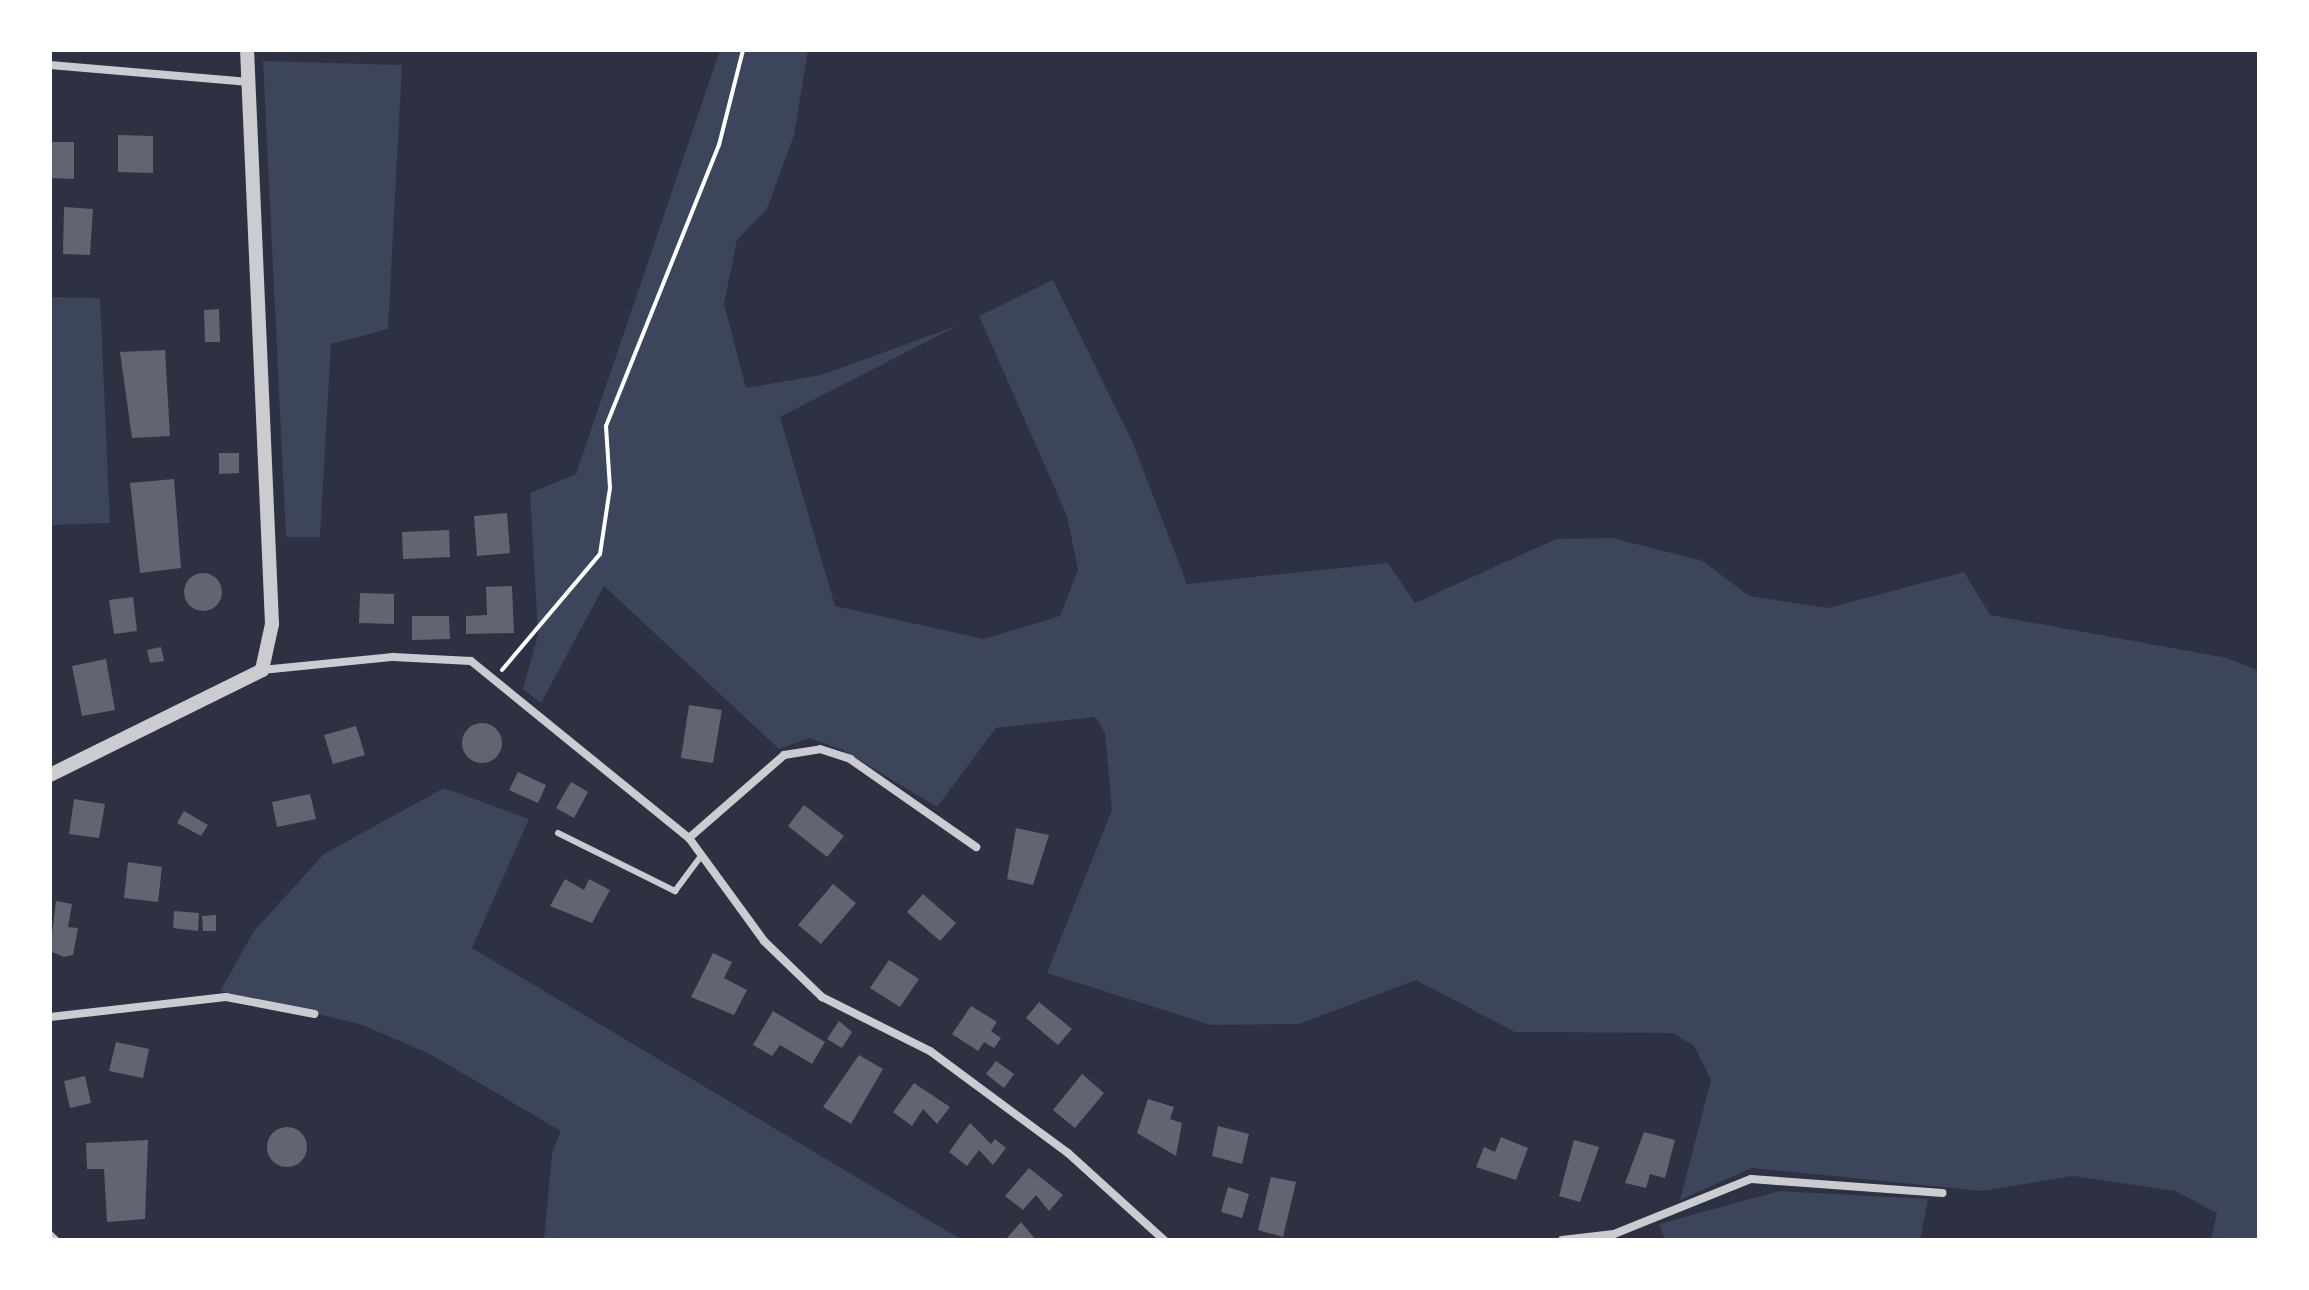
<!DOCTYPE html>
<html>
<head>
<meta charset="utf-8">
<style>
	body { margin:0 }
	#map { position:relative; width:2309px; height:1290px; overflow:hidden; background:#2d3142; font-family:"DM Sans",sans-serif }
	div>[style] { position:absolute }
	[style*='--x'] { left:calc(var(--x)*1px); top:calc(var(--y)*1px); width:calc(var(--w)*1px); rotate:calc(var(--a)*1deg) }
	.green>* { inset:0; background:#3c4559 }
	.building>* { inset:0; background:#626471 }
	.round { border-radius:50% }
	.path>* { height:4px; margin:-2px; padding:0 2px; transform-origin:2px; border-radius:2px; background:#fff }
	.service>* { height:6px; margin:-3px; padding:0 3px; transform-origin:3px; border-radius:3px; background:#caccd0 }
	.minor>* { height:8px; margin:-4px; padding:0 4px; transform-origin:4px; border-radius:4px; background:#caccd0 }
	.tertiary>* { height:14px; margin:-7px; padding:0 7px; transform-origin:7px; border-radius:7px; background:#caccd0 }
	span { translate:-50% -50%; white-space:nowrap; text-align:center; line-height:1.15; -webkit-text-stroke:8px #fff; paint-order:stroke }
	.frame { position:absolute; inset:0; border:52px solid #fff; pointer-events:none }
</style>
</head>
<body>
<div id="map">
	<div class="green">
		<div style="clip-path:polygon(720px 50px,808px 50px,794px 135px,767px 209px,737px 240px,724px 304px,746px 388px,821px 375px,959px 325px,780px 417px,835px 606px,984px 639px,1060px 616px,1078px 570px,1067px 516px,979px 316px,1053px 280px,1132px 441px,1187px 584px,1388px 563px,1415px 603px,1556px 539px,1612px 538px,1703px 561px,1749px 596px,1828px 608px,1964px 572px,1990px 615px,2227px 658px,2259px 671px,2259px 1240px,2211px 1240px,2217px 1213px,2175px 1191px,2073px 1176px,1982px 1191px,1752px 1168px,1680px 1200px,1711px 1080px,1694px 1046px,1673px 1033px,1515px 1032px,1416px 980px,1299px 1024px,1211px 1025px,1047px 973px,1112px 810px,1105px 733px,1095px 717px,996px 728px,937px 807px,843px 750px,809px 738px,779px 749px,604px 586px,541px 703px,523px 689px,538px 635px,530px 493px,576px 474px)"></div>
		<div style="clip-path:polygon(263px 61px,402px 65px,388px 329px,331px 344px,320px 537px,286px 537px)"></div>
		<div style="clip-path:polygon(50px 297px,100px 298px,110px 523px,50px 525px)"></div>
		<div style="clip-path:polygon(444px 788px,529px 819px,472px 948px,962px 1240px,544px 1240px,552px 1153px,561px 1131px,428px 1053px,360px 1024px,220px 991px,254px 931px,324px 854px)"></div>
		<div style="clip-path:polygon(1779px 1191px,1928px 1199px,1920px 1240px,1665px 1240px,1659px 1224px)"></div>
	</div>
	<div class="building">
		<div style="clip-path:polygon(118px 135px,153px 136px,153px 173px,118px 172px)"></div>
		<div style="clip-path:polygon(52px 142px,74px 142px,74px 179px,52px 178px)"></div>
		<div style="clip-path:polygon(64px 207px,93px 209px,90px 255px,63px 254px)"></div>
		<div style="clip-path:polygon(219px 309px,220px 342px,205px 342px,204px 310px)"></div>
		<div style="clip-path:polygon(165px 350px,170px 436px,132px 438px,120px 352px)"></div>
		<div style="clip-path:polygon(219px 453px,239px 453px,239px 473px,219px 474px)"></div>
		<div style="clip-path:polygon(174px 479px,181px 568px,140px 573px,130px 483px)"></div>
		<div style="clip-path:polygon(507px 513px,510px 553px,477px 556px,474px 516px)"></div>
		<div style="clip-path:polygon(449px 530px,450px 557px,403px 559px,402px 532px)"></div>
		<div class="round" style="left:184px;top:573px;width:38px;height:38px"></div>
		<div style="clip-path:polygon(512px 586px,514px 633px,466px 634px,466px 616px,487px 615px,486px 587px)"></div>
		<div style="clip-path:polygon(360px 593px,394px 594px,394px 624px,359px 623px)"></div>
		<div style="clip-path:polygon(133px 597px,137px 631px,114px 634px,109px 600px)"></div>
		<div style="clip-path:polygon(412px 616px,449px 616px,450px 639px,412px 640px)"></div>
		<div style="clip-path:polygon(161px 647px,164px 661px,150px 663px,147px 650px)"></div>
		<div style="clip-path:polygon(106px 659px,115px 710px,82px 716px,72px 666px)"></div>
		<div style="clip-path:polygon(689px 705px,722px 710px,713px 763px,681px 758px)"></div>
		<div class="round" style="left:462px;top:723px;width:40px;height:40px"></div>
		<div style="clip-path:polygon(356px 726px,365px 755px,333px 764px,324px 735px)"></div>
		<div style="clip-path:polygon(518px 772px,546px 785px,538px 803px,509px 790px)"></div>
		<div style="clip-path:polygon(571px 782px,588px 792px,574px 818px,556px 808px)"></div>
		<div style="clip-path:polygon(310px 794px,316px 819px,277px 827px,272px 802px)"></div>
		<div style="clip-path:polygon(74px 799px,105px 804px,99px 838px,69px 834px)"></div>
		<div style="clip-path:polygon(804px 805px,844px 836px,827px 857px,788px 826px)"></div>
		<div style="clip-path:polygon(184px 811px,208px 825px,201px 836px,177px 823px)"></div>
		<div style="clip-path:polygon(1016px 828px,1049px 835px,1033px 885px,1007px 879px)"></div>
		<div style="clip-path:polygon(128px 862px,162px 867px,158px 902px,124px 898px)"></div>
		<div style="clip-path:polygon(565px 879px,584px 890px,589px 879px,610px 890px,592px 923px,550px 906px)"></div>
		<div style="clip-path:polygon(833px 884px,856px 903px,821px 944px,798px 925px)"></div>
		<div style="clip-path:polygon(923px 894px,956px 923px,940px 941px,907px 912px)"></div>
		<div style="clip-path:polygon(56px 901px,72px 904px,68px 927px,78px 928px,73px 955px,64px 957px,50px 951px)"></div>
		<div style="clip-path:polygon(174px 911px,199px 913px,198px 931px,173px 928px)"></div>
		<div style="clip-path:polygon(216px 915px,216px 931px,203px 931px,202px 916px)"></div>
		<div style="clip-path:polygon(713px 953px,732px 962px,724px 978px,747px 990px,734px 1015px,691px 997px)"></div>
		<div style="clip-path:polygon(889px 960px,919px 979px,900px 1007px,870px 988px)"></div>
		<div style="clip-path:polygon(1039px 1002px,1072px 1029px,1058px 1045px,1026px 1018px)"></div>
		<div style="clip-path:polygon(971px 1006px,997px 1022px,991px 1031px,1001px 1038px,994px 1048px,984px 1042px,978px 1051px,952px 1034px)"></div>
		<div style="clip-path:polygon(773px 1011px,825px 1042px,812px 1064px,780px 1045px,772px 1056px,753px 1045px)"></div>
		<div style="clip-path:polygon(839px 1021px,852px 1032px,842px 1048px,827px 1039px)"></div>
		<div style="clip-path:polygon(116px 1042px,149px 1049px,143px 1078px,109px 1071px)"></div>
		<div style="clip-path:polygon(859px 1055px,883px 1069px,851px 1124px,823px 1107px)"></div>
		<div style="clip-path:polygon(996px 1061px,1014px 1074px,1004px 1088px,986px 1074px)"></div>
		<div style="clip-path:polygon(1082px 1074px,1104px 1093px,1075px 1128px,1053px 1110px)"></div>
		<div style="clip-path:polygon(85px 1076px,91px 1103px,70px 1108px,64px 1081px)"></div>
		<div style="clip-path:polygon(914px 1083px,950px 1107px,937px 1124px,923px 1109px,912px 1126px,893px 1112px)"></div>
		<div style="clip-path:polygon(1148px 1099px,1174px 1107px,1170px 1119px,1182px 1123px,1176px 1156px,1137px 1133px)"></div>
		<div style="clip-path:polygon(970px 1123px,991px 1144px,995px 1139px,1006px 1148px,993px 1165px,979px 1150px,967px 1166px,949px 1152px)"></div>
		<div style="clip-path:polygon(1218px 1126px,1249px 1134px,1242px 1164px,1212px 1156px)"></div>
		<div class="round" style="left:267px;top:1127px;width:40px;height:40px"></div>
		<div style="clip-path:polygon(1644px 1132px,1675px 1140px,1665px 1178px,1650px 1174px,1646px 1188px,1625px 1183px)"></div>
		<div style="clip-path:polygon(1501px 1137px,1528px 1148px,1516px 1180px,1476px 1167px,1484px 1147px,1495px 1152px)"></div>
		<div style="clip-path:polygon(148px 1140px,145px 1219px,107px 1222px,104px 1169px,87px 1169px,86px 1143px)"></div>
		<div style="clip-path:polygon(1574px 1140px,1599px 1147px,1580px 1202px,1559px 1196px)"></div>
		<div style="clip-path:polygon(1029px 1168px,1063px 1195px,1049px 1211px,1036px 1195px,1023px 1210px,1005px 1196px)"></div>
		<div style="clip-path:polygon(1271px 1177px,1296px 1182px,1283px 1237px,1258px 1230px)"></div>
		<div style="clip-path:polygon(1228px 1187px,1249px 1194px,1242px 1218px,1221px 1212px)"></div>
		<div style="clip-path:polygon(1021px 1222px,1036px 1240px,1005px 1240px)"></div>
	</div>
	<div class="path">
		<div style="--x:502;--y:670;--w:152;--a:-49.8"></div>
		<div style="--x:600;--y:554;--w:67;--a:-81.4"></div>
		<div style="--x:610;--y:488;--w:62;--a:-93.7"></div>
		<div style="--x:606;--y:426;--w:303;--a:-68.1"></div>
		<div style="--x:719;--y:145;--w:98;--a:-75.8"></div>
	</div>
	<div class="service">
		<div style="--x:558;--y:833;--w:131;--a:26.4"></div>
		<div style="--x:675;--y:891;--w:44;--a:-53.4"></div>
	</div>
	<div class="minor">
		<div style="--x:50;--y:65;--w:200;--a:4.9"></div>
		<div style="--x:262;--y:670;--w:132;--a:-5.7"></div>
		<div style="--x:393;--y:657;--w:78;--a:2.9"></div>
		<div style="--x:471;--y:661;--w:281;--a:39.1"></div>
		<div style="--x:689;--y:838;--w:127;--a:53.9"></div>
		<div style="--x:764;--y:941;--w:81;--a:44"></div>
		<div style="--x:822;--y:997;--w:121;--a:26.6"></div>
		<div style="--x:930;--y:1051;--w:172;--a:36.5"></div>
		<div style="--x:1068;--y:1153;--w:130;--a:42.2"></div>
		<div style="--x:689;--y:838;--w:126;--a:-41.1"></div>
		<div style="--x:784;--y:755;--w:36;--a:-9"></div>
		<div style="--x:820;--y:749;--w:32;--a:18"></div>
		<div style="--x:850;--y:759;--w:154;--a:34.9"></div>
		<div style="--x:50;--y:1017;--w:177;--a:-6.5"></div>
		<div style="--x:226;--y:997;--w:90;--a:10.9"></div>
		<div style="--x:50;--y:1235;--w:7;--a:45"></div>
		<div style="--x:1562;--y:1240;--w:52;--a:-6.6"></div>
		<div style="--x:1614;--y:1234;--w:148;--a:-21.9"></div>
		<div style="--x:1751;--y:1179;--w:192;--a:4.2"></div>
	</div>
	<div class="tertiary">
		<div style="--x:50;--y:775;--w:237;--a:-26.3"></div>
		<div style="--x:262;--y:670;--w:47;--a:-77.7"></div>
		<div style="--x:272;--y:624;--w:575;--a:-92.49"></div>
	</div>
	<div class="frame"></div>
</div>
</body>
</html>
